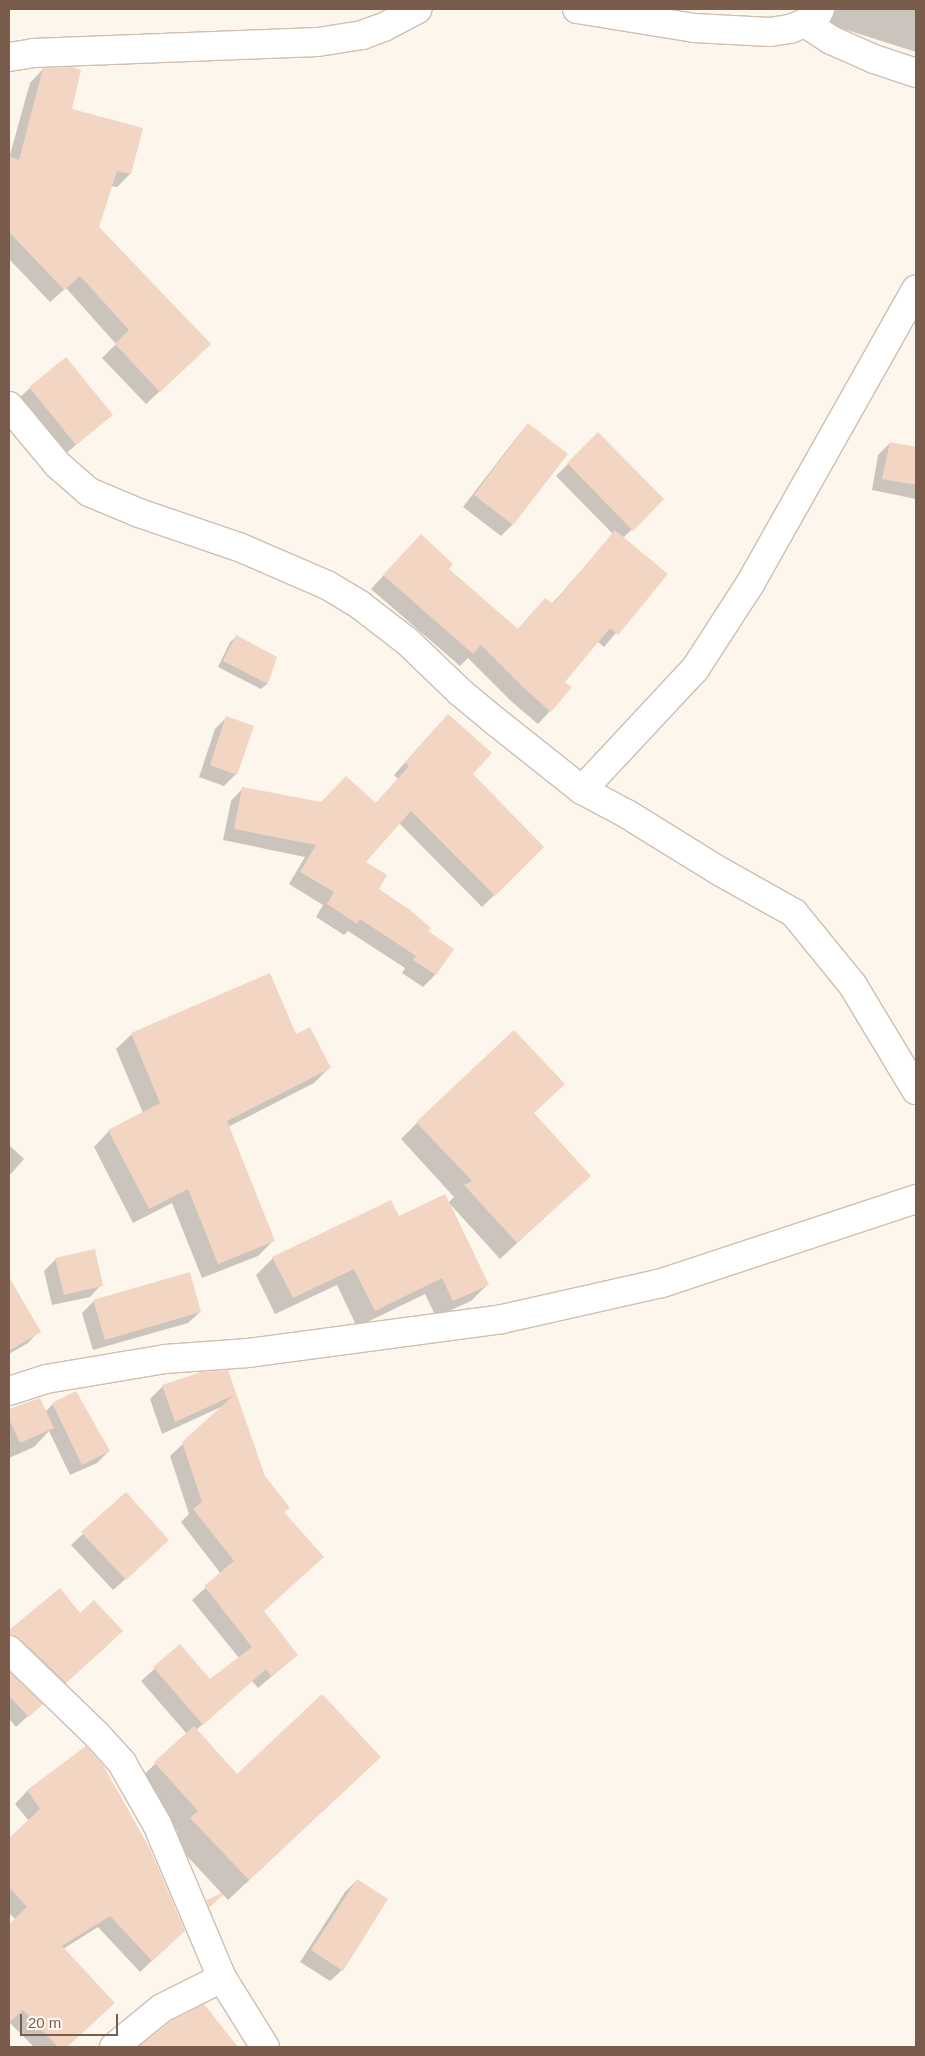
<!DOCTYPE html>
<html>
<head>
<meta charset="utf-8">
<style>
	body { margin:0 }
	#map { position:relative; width:925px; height:2056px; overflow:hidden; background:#fdf6ec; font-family:Arial,sans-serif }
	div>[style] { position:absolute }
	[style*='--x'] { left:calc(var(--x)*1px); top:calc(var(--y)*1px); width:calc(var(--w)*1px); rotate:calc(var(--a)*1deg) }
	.shadow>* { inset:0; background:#0003 }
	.building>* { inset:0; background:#f3d5c3 }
	.roads { filter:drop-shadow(1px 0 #d1beb0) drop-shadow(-1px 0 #d1beb0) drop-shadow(0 1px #d1beb0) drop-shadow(0 -1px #d1beb0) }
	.minor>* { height:28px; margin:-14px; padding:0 14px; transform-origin:14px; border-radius:14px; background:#fff }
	span { translate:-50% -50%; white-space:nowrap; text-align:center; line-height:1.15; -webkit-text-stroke:4px #fffaf3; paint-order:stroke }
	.frame { position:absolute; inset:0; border:10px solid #7a5c4d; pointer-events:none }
	.scale { position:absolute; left:20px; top:2014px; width:98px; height:22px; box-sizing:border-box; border:2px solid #7a5c4d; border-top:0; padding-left:6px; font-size:15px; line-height:18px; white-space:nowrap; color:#7a5c4d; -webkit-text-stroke:4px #fffaf3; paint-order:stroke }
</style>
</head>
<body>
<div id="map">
	<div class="shadow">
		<div style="clip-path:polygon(833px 9px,916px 9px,916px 52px,825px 23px)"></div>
		<div style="clip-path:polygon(43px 69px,70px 110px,142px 129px,130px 174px,117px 187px,111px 186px,97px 227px,197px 357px,146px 404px,102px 358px,116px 344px,66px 288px,50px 302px,9px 259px,9px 158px,30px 83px)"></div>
		<div style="clip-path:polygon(30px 388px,111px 415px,63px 456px,18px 399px)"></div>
		<div style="clip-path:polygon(528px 425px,512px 525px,501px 536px,463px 507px,517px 437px)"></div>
		<div style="clip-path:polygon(598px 434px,662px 499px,623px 538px,666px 574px,604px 647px,597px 641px,563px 682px,550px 711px,538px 724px,512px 702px,468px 658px,460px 666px,371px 589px,408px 549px,447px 569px,517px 630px,545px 599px,551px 605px,613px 534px,556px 476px)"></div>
		<div style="clip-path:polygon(890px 443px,916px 448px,916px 499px,872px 490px,878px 455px)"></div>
		<div style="clip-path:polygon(236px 637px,276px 657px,267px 684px,261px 689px,218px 667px,230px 642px)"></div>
		<div style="clip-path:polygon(227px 717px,236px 774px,224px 786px,199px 777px,215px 729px)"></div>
		<div style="clip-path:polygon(436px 728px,471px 774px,543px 847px,482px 907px,399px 823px,364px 862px,377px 889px,426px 931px,452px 949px,435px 975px,423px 987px,402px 973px,405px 968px,348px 931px,344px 935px,316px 917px,323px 905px,289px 884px,305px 857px,223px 840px,231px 801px,243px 788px,321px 804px,375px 804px,398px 779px,394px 775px)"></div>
		<div style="clip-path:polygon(132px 1034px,296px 1036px,329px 1068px,314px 1083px,228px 1127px,273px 1241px,258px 1256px,202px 1278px,172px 1203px,133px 1223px,94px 1147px,109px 1131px,143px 1113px,116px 1049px)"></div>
		<div style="clip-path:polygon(533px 1114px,589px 1176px,500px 1259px,450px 1204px,488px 1284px,471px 1301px,436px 1317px,425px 1294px,357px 1327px,337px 1285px,275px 1314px,256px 1275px,273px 1258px,448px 1203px,454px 1197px,401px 1139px,417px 1123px)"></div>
		<div style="clip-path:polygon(9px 1145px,24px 1159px,9px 1176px)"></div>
		<div style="clip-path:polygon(56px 1259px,101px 1285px,90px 1297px,52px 1305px,44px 1271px)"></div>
		<div style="clip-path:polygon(14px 1290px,39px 1331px,28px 1343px,9px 1354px,9px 1293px)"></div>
		<div style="clip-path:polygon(94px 1301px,200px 1312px,188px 1323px,93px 1350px,82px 1313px)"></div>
		<div style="clip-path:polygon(227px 1371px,264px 1476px,283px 1513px,263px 1612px,297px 1655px,258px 1688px,252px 1681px,196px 1730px,237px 1776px,359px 1777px,228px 1900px,171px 1839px,178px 1832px,135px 1783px,187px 1734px,141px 1681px,180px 1646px,210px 1680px,239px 1658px,192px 1600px,221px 1574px,181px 1522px,189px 1514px,170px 1456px,223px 1406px,162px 1434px,150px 1399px,163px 1386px)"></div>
		<div style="clip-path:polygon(39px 1399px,45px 1412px,53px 1404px,109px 1451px,97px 1463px,70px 1475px,49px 1431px,34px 1447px,9px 1458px,9px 1410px)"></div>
		<div style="clip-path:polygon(126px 1494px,156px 1552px,113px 1590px,71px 1545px)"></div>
		<div style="clip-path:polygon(80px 1615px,110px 1643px,53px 1694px,10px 1652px,21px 1640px)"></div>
		<div style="clip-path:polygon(9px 1673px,41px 1704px,16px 1727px,9px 1719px)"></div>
		<div style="clip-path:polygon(86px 1748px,171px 1943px,140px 1972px,98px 1927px,63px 1949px,101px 2015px,66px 2047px,34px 2047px,9px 2022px,9px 1925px,15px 1919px,9px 1913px,9px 1840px,29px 1821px,15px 1804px,27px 1791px)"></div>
		<div style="clip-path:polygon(357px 1880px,342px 1970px,330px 1981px,300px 1962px,345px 1892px)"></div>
		<div style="clip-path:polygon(148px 2041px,232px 2041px,225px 2047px,142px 2047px)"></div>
	</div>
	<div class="building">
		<div style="clip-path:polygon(71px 67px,81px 70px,72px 109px,143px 128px,131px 174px,117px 171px,99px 227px,211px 344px,160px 392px,115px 344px,129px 330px,80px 276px,64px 290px,9px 232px,9px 156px,19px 160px,43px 68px)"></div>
		<div style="clip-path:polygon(66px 357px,113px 415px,76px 445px,29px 387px)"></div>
		<div style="clip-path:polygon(528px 423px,568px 454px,513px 525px,474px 495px)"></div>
		<div style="clip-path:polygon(598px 432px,664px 499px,633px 531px,567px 463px)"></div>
		<div style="clip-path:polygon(890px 442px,916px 447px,916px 485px,882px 479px)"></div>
		<div style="clip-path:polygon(615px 530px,668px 574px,618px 635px,610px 628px,565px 682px,572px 687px,551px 712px,525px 689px,481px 645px,473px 654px,383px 575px,421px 534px,453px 564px,449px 569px,518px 629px,545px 598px,553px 604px)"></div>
		<div style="clip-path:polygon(236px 635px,277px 657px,268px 684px,223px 661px)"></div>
		<div style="clip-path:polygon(448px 714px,492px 753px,473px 774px,544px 847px,495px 896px,411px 811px,366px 862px,387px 875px,379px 889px,410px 910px,431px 928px,428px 931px,454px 949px,436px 975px,413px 960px,416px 956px,360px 919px,357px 924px,327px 904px,334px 892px,300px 872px,316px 845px,234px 829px,242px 787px,321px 802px,346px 776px,376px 803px,409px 766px,405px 762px)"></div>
		<div style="clip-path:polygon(226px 716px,254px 726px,237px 775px,210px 765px)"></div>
		<div style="clip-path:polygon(270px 973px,296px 1034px,310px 1027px,331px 1068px,227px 1121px,275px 1241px,218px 1264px,188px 1189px,149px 1209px,108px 1130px,160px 1103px,131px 1033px)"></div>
		<div style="clip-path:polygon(514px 1030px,565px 1084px,534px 1113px,591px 1176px,517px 1243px,464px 1185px,472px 1181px,416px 1122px)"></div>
		<div style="clip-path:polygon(445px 1194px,489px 1285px,453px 1301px,442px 1278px,375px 1311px,354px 1269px,293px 1298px,272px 1257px,391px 1200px,399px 1216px)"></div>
		<div style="clip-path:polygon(95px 1249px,103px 1286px,64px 1295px,55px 1258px)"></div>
		<div style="clip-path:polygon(190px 1272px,201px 1312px,105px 1340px,93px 1300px)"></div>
		<div style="clip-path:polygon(9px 1277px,41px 1332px,9px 1351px)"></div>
		<div style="clip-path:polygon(228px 1370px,265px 1476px,290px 1508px,284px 1512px,324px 1557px,264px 1611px,298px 1655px,271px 1676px,266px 1669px,203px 1725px,153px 1667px,180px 1644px,210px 1679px,252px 1647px,204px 1586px,234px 1561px,193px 1509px,202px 1502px,182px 1442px,234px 1395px,175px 1422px,162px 1385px,201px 1372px)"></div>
		<div style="clip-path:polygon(76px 1391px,110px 1451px,82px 1465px,52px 1403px)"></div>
		<div style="clip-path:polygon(40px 1398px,54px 1428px,20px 1443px,9px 1419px,9px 1409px)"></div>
		<div style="clip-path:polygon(126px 1492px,169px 1540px,126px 1580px,81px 1532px)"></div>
		<div style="clip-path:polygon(60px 1588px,80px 1613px,94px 1600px,123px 1631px,66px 1683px,20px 1639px,9px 1635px,9px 1630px)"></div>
		<div style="clip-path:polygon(9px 1671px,43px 1704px,29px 1717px,9px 1696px)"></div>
		<div style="clip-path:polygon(322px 1694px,381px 1757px,249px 1880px,190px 1818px,198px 1811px,154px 1762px,194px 1726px,237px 1774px)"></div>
		<div style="clip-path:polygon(86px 1746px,103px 1765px,150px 1849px,185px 1931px,152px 1961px,110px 1916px,62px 1946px,115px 2003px,67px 2047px,58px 2047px,23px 2010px,9px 2023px,9px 1924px,27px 1907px,9px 1887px,9px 1838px,40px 1809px,27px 1790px)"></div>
		<div style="clip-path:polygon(357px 1879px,388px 1899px,343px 1971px,311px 1950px)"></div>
		<div style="clip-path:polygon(222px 1893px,223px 1895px,209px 1908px,206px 1900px)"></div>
		<div style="clip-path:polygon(204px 2004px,238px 2047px,138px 2047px,171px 2021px)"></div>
	</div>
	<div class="roads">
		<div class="minor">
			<div style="--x:577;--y:9;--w:119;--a:9.2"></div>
			<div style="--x:694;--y:28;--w:76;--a:3"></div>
			<div style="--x:770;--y:32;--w:20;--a:-9"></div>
			<div style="--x:790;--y:29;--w:27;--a:-22"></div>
			<div style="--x:815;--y:19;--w:11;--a:-63"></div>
			<div style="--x:805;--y:23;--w:31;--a:33"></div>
			<div style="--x:831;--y:40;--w:47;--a:23.8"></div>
			<div style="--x:874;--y:59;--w:44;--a:18.4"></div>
			<div style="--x:9;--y:57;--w:24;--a:-9"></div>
			<div style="--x:33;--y:53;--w:285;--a:-2.2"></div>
			<div style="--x:318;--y:42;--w:45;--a:-9"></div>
			<div style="--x:362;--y:35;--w:23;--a:-20"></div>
			<div style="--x:384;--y:27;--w:38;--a:-28"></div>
			<div style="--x:9;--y:406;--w:77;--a:50.3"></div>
			<div style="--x:58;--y:465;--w:41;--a:41.1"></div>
			<div style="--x:89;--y:492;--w:54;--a:22.8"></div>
			<div style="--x:139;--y:513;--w:106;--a:18.8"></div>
			<div style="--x:239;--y:547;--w:96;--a:23.4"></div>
			<div style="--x:327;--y:585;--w:39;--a:31"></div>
			<div style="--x:360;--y:605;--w:61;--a:37.6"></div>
			<div style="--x:408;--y:642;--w:72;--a:43.9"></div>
			<div style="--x:460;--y:692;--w:45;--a:39.6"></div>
			<div style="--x:495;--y:721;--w:111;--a:38.4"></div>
			<div style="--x:582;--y:790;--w:51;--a:28.1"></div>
			<div style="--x:627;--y:814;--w:110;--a:31.7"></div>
			<div style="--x:721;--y:872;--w:84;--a:29.3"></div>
			<div style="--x:794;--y:913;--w:92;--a:50.8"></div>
			<div style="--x:852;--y:984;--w:124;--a:58.9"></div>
			<div style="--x:582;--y:790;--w:166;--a:-47"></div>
			<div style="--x:695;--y:669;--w:101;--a:-57.1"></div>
			<div style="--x:750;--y:584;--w:338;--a:-60.6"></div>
			<div style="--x:9;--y:1391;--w:39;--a:-18"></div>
			<div style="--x:46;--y:1379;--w:121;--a:-9.5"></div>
			<div style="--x:165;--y:1359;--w:83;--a:-4.1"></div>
			<div style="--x:248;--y:1353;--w:256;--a:-7.6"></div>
			<div style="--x:502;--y:1319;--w:164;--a:-12.7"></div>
			<div style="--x:662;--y:1283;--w:268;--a:-18.3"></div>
			<div style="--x:9;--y:1650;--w:122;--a:44"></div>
			<div style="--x:97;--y:1735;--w:38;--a:48"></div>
			<div style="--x:122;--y:1763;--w:70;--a:60.2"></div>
			<div style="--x:157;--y:1824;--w:167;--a:67.1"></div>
			<div style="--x:222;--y:1978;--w:81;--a:58.1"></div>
			<div style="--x:114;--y:2047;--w:62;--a:-39.1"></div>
			<div style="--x:162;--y:2008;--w:67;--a:-26.6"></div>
		</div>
	</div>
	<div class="frame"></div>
	<div class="scale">20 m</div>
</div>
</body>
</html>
